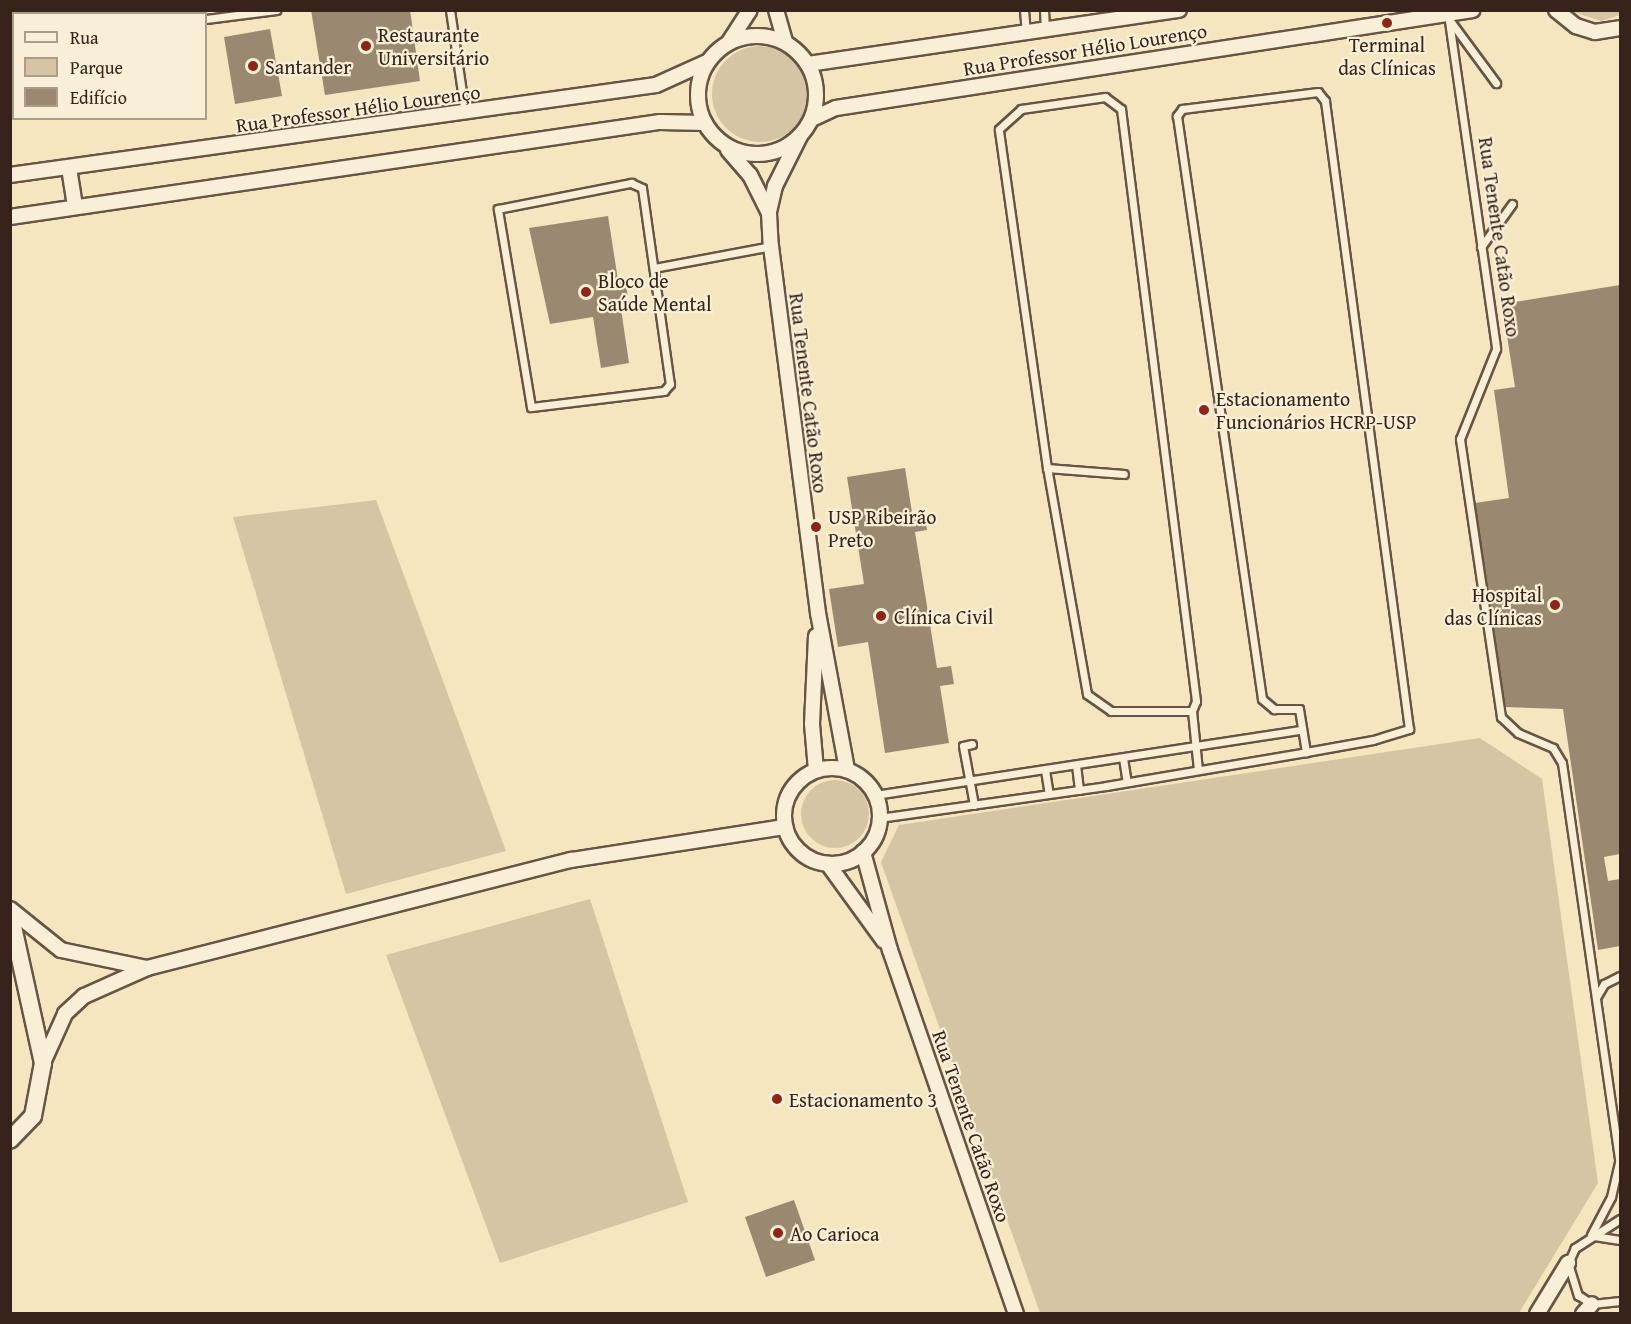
<!DOCTYPE html>
<html>
<head>
<meta charset="utf-8">
<style>
	body { margin:0 }
	#map { position:relative; width:1631px; height:1324px; overflow:hidden; background:#f5e6c0; font-family:"Gentium Book Plus",serif }
	div>[style] { position:absolute }
	[style*='--x'] { left:calc(var(--x)*1px); top:calc(var(--y)*1px); width:calc(var(--w)*1px); rotate:calc(var(--a)*1deg) }
	.green>* { inset:0; background:#d5c5a4 }
	.round { border-radius:50% }
	.building>* { inset:0; background:#9a8870 }
	.roads { filter:drop-shadow(2px 0 #675444) drop-shadow(-2px 0 #675444) drop-shadow(0 2px #675444) drop-shadow(0 -2px #675444) }
	.service>* { height:7px; margin:-3.5px; padding:0 3.5px; transform-origin:3.5px; border-radius:3.5px; background:#f8efd6 }
	.minor>* { height:14px; margin:-7px; padding:0 7px; transform-origin:7px; border-radius:7px; background:#f8efd6 }
	.minor>.ring { margin:-7px; padding:0; box-sizing:content-box; background:none; border:14px solid #f8efd6; border-radius:50% }
	.tertiary>* { height:16px; margin:-8px; padding:0 8px; transform-origin:8px; border-radius:8px; background:#f8efd6 }
	.dots>* { width:16px; height:16px; translate:-50% -50%; box-sizing:border-box; border:3px solid #f8efd6; border-radius:50% }
	span { translate:-50% -50%; white-space:nowrap; text-align:center; line-height:1.15; -webkit-text-stroke:4.5px #f8efd6; paint-order:stroke }
	.poi-label { font-size:20px; color:#38231a }
	.left { translate:0 -50%; text-align:left }
	.right { translate:-100% -50%; text-align:right }
	.street-label { font-size:20px; color:#38231a }
	.frame { position:absolute; inset:0; border:12px solid #38231a; pointer-events:none }
	.legend { position:absolute; left:12px; top:12px; width:195px; height:108px; box-sizing:border-box; background:#f8efd6; border:2px solid #ab9d8b; margin:0; padding:8px 10px; list-style:none; font-size:18px; color:#38231a }
	.legend li { display:flex; align-items:center; gap:12px; height:30px }
	.legend b { width:30px; border:2px solid #ab9d8b }
</style>
</head>
<body>
<div id="map">
	<div class="green">
		<div style="clip-path:polygon(1570px 11px,1620px 11px,1620px 15px,1601px 21px)"></div>
		<div class="round" style="left:712px;top:46px;width:96px;height:96px"></div>
		<div style="clip-path:polygon(376px 500px,506px 851px,346px 894px,233px 517px)"></div>
		<div style="clip-path:polygon(1480px 738px,1542px 779px,1598px 1183px,1519px 1313px,1040px 1313px,881px 862px,899px 825px)"></div>
		<div class="round" style="left:801px;top:780px;width:68px;height:68px"></div>
		<div style="clip-path:polygon(590px 899px,688px 1202px,500px 1263px,386px 955px)"></div>
	</div>
	<div class="building">
		<div style="clip-path:polygon(311px 10px,410px 10px,420px 81px,325px 95px)"></div>
		<div style="clip-path:polygon(270px 29px,282px 96px,235px 104px,224px 37px)"></div>
		<div style="clip-path:polygon(608px 216px,618px 280px,625px 283px,628px 296px,620px 302px,629px 363px,601px 368px,593px 317px,550px 324px,529px 228px)"></div>
		<div style="clip-path:polygon(1620px 285px,1620px 854px,1604px 857px,1608px 881px,1620px 879px,1620px 946px,1598px 950px,1563px 709px,1505px 707px,1475px 503px,1509px 498px,1494px 390px,1515px 387px,1502px 304px)"></div>
		<div style="clip-path:polygon(905px 468px,913px 519px,925px 518px,927px 530px,915px 532px,937px 668px,951px 666px,954px 684px,940px 686px,949px 743px,885px 753px,868px 642px,838px 647px,829px 589px,864px 584px,847px 477px)"></div>
		<div style="clip-path:polygon(794px 1200px,815px 1260px,766px 1277px,745px 1217px)"></div>
	</div>
	<div class="roads">
		<div class="service">
			<div style="--x:152;--y:10;--w:4;--a:90"></div>
			<div style="--x:450;--y:10;--w:104;--a:81.7"></div>
			<div style="--x:1024;--y:10;--w:21;--a:85"></div>
			<div style="--x:1044;--y:10;--w:18;--a:87"></div>
			<div style="--x:59;--y:14;--w:21;--a:-11"></div>
			<div style="--x:1448;--y:14;--w:338;--a:81.8"></div>
			<div style="--x:1496;--y:349;--w:97;--a:111.8"></div>
			<div style="--x:1460;--y:439;--w:281;--a:81.6"></div>
			<div style="--x:1501;--y:717;--w:23;--a:43"></div>
			<div style="--x:1518;--y:733;--w:38;--a:23"></div>
			<div style="--x:1553;--y:748;--w:17;--a:59"></div>
			<div style="--x:1562;--y:763;--w:408;--a:81.8"></div>
			<div style="--x:206;--y:19;--w:71;--a:-7.3"></div>
			<div style="--x:10;--y:20;--w:4;--a:0"></div>
			<div style="--x:1451;--y:22;--w:76;--a:53.6"></div>
			<div style="--x:10;--y:43;--w:4;--a:0"></div>
			<div style="--x:631;--y:183;--w:12;--a:24"></div>
			<div style="--x:642;--y:188;--w:198;--a:81.9"></div>
			<div style="--x:670;--y:384;--w:9;--a:131"></div>
			<div style="--x:664;--y:391;--w:134;--a:173.1"></div>
			<div style="--x:531;--y:407;--w:201;--a:-99.5"></div>
			<div style="--x:498;--y:209;--w:136;--a:-11.1"></div>
			<div style="--x:1481;--y:247;--w:53;--a:-54.2"></div>
			<div style="--x:654;--y:268;--w:119;--a:-10.6"></div>
			<div style="--x:1047;--y:468;--w:77;--a:4.5"></div>
			<div style="--x:1192;--y:711;--w:81;--a:180"></div>
			<div style="--x:1111;--y:711;--w:29;--a:-145"></div>
			<div style="--x:1087;--y:694;--w:230;--a:-100"></div>
			<div style="--x:1047;--y:468;--w:342;--a:-98.1"></div>
			<div style="--x:999;--y:129;--w:30;--a:-42"></div>
			<div style="--x:1021;--y:109;--w:85;--a:-8.1"></div>
			<div style="--x:1105;--y:97;--w:20;--a:37"></div>
			<div style="--x:1121;--y:109;--w:597;--a:82.78"></div>
			<div style="--x:1196;--y:701;--w:11;--a:112"></div>
			<div style="--x:1192;--y:711;--w:59;--a:84.2"></div>
			<div style="--x:972;--y:744;--w:9;--a:167"></div>
			<div style="--x:963;--y:746;--w:60;--a:79.4"></div>
			<div style="--x:1123;--y:758;--w:24;--a:81"></div>
			<div style="--x:1076;--y:765;--w:25;--a:83"></div>
			<div style="--x:1045;--y:770;--w:24;--a:81"></div>
			<div style="--x:875;--y:795;--w:432;--a:-8.7"></div>
			<div style="--x:879;--y:818;--w:229;--a:-8"></div>
			<div style="--x:1106;--y:786;--w:203;--a:-9.6"></div>
			<div style="--x:1306;--y:752;--w:68;--a:-10.2"></div>
			<div style="--x:1373;--y:740;--w:38;--a:-17"></div>
			<div style="--x:1409;--y:729;--w:634;--a:-97.62"></div>
			<div style="--x:1325;--y:101;--w:11;--a:-128"></div>
			<div style="--x:1318;--y:92;--w:137;--a:172.9"></div>
			<div style="--x:1182;--y:109;--w:9;--a:126"></div>
			<div style="--x:1177;--y:116;--w:589;--a:81.7"></div>
			<div style="--x:1262;--y:699;--w:16;--a:40"></div>
			<div style="--x:1274;--y:709;--w:25;--a:0"></div>
			<div style="--x:1299;--y:709;--w:44;--a:80.8"></div>
			<div style="--x:1597;--y:996;--w:14;--a:-60"></div>
			<div style="--x:1604;--y:984;--w:18;--a:-27"></div>
			<div style="--x:1620;--y:1219;--w:54;--a:147.2"></div>
			<div style="--x:1575;--y:1248;--w:17;--a:115"></div>
			<div style="--x:1568;--y:1263;--w:34;--a:73"></div>
			<div style="--x:1578;--y:1295;--w:17;--a:33"></div>
			<div style="--x:1592;--y:1304;--w:28;--a:-6"></div>
			<div style="--x:1591;--y:1235;--w:43;--a:-62.2"></div>
			<div style="--x:1611;--y:1197;--w:36;--a:-77"></div>
			<div style="--x:1594;--y:1236;--w:26;--a:9"></div>
		</div>
		<div class="minor">
			<div style="--x:776;--y:10;--w:33;--a:74"></div>
			<div style="--x:1556;--y:10;--w:26;--a:39"></div>
			<div style="--x:1576;--y:26;--w:20;--a:18"></div>
			<div style="--x:1595;--y:32;--w:25;--a:-9"></div>
			<div class="ring" style="left:698px;top:36px;width:104px;height:104px"></div>
			<div style="--x:729;--y:42;--w:38;--a:-57"></div>
			<div style="--x:808;--y:64;--w:375;--a:-8.3"></div>
			<div style="--x:812;--y:119;--w:26;--a:-25"></div>
			<div style="--x:836;--y:108;--w:644;--a:-8.75"></div>
			<div style="--x:800;--y:136;--w:56;--a:116.6"></div>
			<div style="--x:775;--y:186;--w:28;--a:103"></div>
			<div style="--x:769;--y:213;--w:33;--a:87"></div>
			<div style="--x:771;--y:246;--w:370;--a:82.7"></div>
			<div style="--x:818;--y:613;--w:160;--a:79.5"></div>
			<div style="--x:728;--y:150;--w:33;--a:49"></div>
			<div style="--x:750;--y:175;--w:42;--a:63.4"></div>
			<div style="--x:69;--y:168;--w:39;--a:81"></div>
			<div style="--x:10;--y:175;--w:652;--a:-7.93"></div>
			<div style="--x:656;--y:85;--w:56;--a:-24.3"></div>
			<div style="--x:10;--y:217;--w:657;--a:-8.32"></div>
			<div style="--x:660;--y:122;--w:45;--a:1.3"></div>
			<div class="ring" style="left:784px;top:768px;width:82px;height:82px"></div>
			<div style="--x:816;--y:770;--w:46;--a:-95"></div>
			<div style="--x:812;--y:724;--w:88;--a:-87.4"></div>
			<div style="--x:863;--y:852;--w:102;--a:74.6"></div>
			<div style="--x:890;--y:950;--w:385;--a:70.9"></div>
			<div style="--x:828;--y:864;--w:95;--a:54"></div>
			<div style="--x:10;--y:909;--w:65;--a:38.8"></div>
			<div style="--x:61;--y:950;--w:88;--a:11.8"></div>
			<div style="--x:147;--y:968;--w:69;--a:156"></div>
			<div style="--x:84;--y:996;--w:26;--a:137"></div>
			<div style="--x:65;--y:1014;--w:54;--a:114.2"></div>
			<div style="--x:147;--y:968;--w:438;--a:-14.3"></div>
			<div style="--x:571;--y:860;--w:217;--a:-8.8"></div>
			<div style="--x:1537;--y:1314;--w:60;--a:-58.7"></div>
			<div style="--x:1583;--y:1314;--w:13;--a:-48"></div>
		</div>
		<div class="tertiary">
			<div style="--x:10;--y:913;--w:154;--a:77.6"></div>
			<div style="--x:43;--y:1063;--w:54;--a:100.7"></div>
			<div style="--x:33;--y:1116;--w:33;--a:134"></div>
		</div>
	</div>
	<div class="dots">
		<div style="left:1387px;top:23px;background:#8f2418"></div>
		<div style="left:366px;top:46px;background:#8f2418"></div>
		<div style="left:253px;top:66px;background:#8f2418"></div>
		<div style="left:586px;top:292px;background:#8f2418"></div>
		<div style="left:1204px;top:410px;background:#8f2418"></div>
		<div style="left:816px;top:527px;background:#8f2418"></div>
		<div style="left:1555px;top:605px;background:#8f2418"></div>
		<div style="left:881px;top:616px;background:#8f2418"></div>
		<div style="left:777px;top:1099px;background:#8f2418"></div>
		<div style="left:778px;top:1233px;background:#8f2418"></div>
	</div>
	<div class="poi-label">
		<span class="left" style="left:378px;top:46px">Restaurante<br>Universitário</span>
		<span style="left:1387px;top:56px">Terminal<br>das Clínicas</span>
		<span class="left" style="left:265px;top:66px">Santander</span>
		<span class="left" style="left:598px;top:292px">Bloco de<br>Saúde Mental</span>
		<span class="left" style="left:1216px;top:410px">Estacionamento<br>Funcionários HCRP-USP</span>
		<span class="left" style="left:828px;top:528px">USP Ribeirão<br>Preto</span>
		<span class="right" style="left:1542px;top:606px">Hospital<br>das Clínicas</span>
		<span class="left" style="left:894px;top:616px">Clínica Civil</span>
		<span class="left" style="left:789px;top:1099px">Estacionamento 3</span>
		<span class="left" style="left:790px;top:1233px">Ao Carioca</span>
	</div>
	<div class="street-label">
		<span style="left:1085px;top:49px;rotate:-9deg">Rua Professor Hélio Lourenço</span>
		<span style="left:358px;top:108px;rotate:-8deg">Rua Professor Hélio Lourenço</span>
		<span style="left:1500px;top:237px;rotate:82deg">Rua Tenente Catão Roxo</span>
		<span style="left:809px;top:393px;rotate:83deg">Rua Tenente Catão Roxo</span>
		<span style="left:972px;top:1126px;rotate:71deg">Rua Tenente Catão Roxo</span>
	</div>
	<div class="frame"></div>
	<ul class="legend">
	<li><b style="height:8px;background:#f8efd6"></b>Rua</li>
	<li><b style="height:16px;background:#d5c5a4"></b>Parque</li>
	<li><b style="height:16px;background:#9a8870"></b>Edifício</li>
	</ul>
</div>
</body>
</html>
